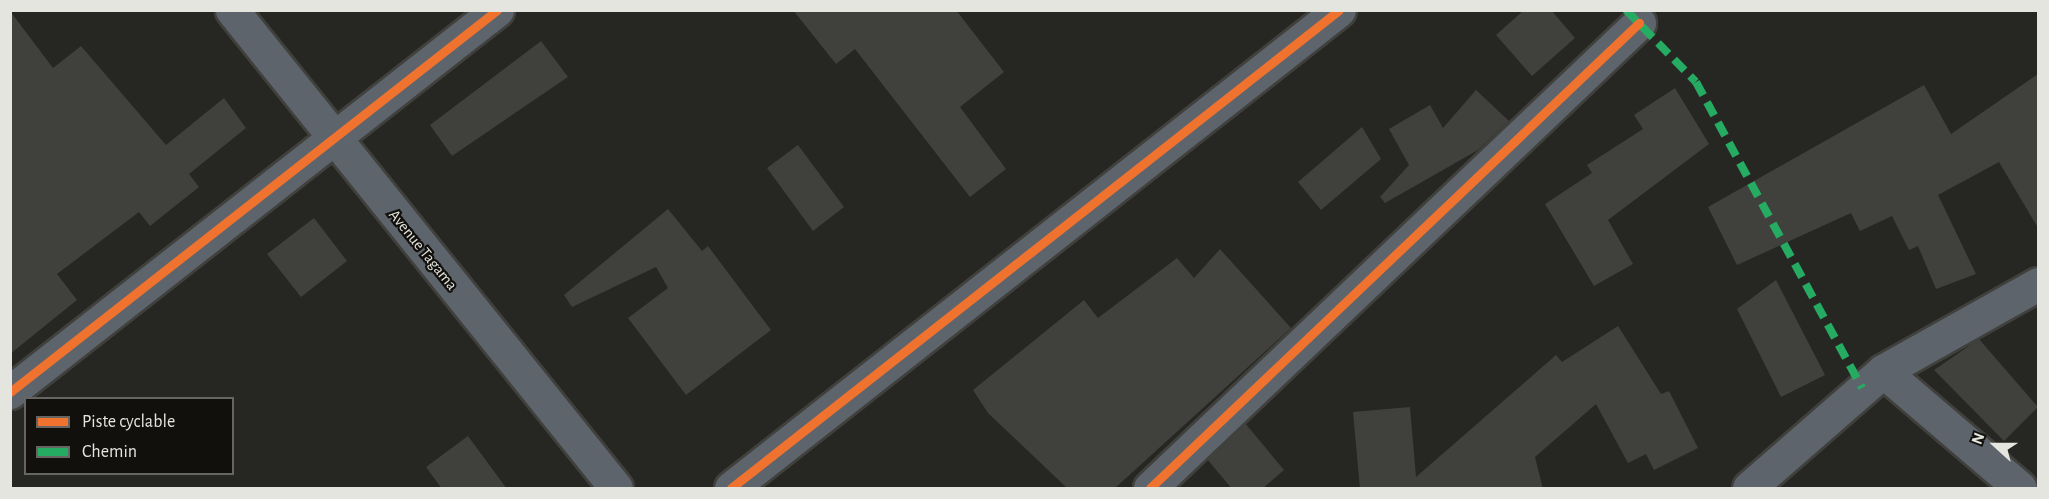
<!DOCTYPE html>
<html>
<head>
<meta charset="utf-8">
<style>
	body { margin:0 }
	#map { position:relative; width:2049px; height:499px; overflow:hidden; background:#262622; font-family:"Alegreya Sans",sans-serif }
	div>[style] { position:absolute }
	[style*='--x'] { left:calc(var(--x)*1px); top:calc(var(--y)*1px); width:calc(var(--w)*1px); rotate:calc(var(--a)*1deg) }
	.building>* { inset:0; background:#40403c }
	.roads { filter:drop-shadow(2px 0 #40403d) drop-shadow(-2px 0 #40403d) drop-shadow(0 2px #40403d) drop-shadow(0 -2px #40403d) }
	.street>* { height:33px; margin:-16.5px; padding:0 16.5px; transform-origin:16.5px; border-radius:16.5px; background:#5e646b }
	.quiet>* { height:8px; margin-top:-4px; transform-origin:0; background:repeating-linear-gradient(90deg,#26ab63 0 15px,transparent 0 23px) }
	.cycleway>* { height:9px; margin:-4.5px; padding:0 4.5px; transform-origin:4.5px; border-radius:4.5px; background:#ef722f }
	span { translate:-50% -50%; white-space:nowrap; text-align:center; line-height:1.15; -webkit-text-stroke:4.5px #11100d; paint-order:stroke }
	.street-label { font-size:16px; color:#e5e5e0 }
	.frame { position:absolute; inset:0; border:12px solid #e5e5e0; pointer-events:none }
	.legend { position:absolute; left:24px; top:397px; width:210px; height:78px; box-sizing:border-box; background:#11100d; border:2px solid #666561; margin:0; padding:8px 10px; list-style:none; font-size:18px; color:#e5e5e0 }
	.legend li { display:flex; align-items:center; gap:12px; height:30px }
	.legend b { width:30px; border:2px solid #666561 }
	.north { position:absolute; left:1965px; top:415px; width:60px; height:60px; -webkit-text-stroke:4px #11100d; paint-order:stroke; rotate:291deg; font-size:16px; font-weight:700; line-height:24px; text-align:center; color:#e5e5e0 }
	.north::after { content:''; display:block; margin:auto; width:21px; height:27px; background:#e5e5e0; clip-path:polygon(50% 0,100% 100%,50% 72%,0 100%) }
</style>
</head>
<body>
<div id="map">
	<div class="building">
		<div style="clip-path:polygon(793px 10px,956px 10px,1004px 72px,960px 107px,1006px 169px,970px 197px,855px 49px,836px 64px)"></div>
		<div style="clip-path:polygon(1524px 10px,1551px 10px,1575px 38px,1532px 76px,1496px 35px)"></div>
		<div style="clip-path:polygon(10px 11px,53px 68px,81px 46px,166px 145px,224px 98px,246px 128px,189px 174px,199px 187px,150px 226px,139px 212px,57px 274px,77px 300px,10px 354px)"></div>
		<div style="clip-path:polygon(541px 41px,568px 77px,452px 156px,430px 125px)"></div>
		<div style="clip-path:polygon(2038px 74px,2038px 228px,1999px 162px,1938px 195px,1976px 274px,1936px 289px,1918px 246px,1909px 250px,1892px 216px,1860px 231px,1851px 213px,1737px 265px,1708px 207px,1924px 85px,1951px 134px)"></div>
		<div style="clip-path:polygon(1675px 88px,1709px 144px,1608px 220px,1633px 264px,1594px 286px,1545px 204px,1592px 173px,1587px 165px,1643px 129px,1634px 115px)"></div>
		<div style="clip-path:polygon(1476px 90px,1509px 121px,1478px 150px,1385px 203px,1380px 197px,1409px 165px,1389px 129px,1430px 105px,1443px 128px)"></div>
		<div style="clip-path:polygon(1362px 127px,1381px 159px,1321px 210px,1298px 182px)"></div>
		<div style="clip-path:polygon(798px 145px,844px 207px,813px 231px,767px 168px)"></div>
		<div style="clip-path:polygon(668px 209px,702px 251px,708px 246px,771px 330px,686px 395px,628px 318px,668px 288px,656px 267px,572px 307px,564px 295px)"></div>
		<div style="clip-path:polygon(314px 218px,347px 261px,301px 297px,267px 254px)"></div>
		<div style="clip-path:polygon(1220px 249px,1291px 328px,1114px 489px,1068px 489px,988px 413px,973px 390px,1084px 300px,1098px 318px,1177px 258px,1194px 278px)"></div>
		<div style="clip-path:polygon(1776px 280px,1825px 375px,1781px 397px,1737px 309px)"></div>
		<div style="clip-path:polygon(1618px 326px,1661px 394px,1669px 391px,1698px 448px,1654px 470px,1646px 454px,1628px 463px,1596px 404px,1535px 457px,1543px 489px,1360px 489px,1353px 412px,1410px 407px,1416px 477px,1556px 355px,1562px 362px)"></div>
		<div style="clip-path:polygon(1979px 339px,2038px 407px,2004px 441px,1934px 370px)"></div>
		<div style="clip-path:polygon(1245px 423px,1284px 470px,1262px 489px,1232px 489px,1207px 459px)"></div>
		<div style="clip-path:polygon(468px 436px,507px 489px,442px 489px,426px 467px)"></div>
	</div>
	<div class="roads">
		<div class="street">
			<div style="--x:232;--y:10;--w:613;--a:51.22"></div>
			<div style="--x:1883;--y:371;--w:180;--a:40.5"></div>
			<div style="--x:10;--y:392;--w:619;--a:-38.11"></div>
			<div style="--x:731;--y:488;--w:773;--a:-38.17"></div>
			<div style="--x:1150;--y:488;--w:675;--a:-43.56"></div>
			<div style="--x:1749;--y:488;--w:178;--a:-41.1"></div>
			<div style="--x:1883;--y:371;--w:178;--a:-29.3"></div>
		</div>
	</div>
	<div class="quiet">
		<div style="--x:1626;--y:10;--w:100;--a:45.8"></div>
		<div style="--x:1696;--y:82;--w:348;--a:61.5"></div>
	</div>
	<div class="cycleway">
		<div style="--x:10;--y:392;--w:619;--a:-38.11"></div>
		<div style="--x:731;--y:488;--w:773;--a:-38.17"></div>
		<div style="--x:1150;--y:488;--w:675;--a:-43.56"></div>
	</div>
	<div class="street-label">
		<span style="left:423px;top:250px;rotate:51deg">Avenue Tagama</span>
	</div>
	<div class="frame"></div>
	<ul class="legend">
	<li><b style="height:8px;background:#ef722f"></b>Piste cyclable</li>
	<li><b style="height:8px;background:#26ab63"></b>Chemin</li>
	</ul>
	<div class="north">N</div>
</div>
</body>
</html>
